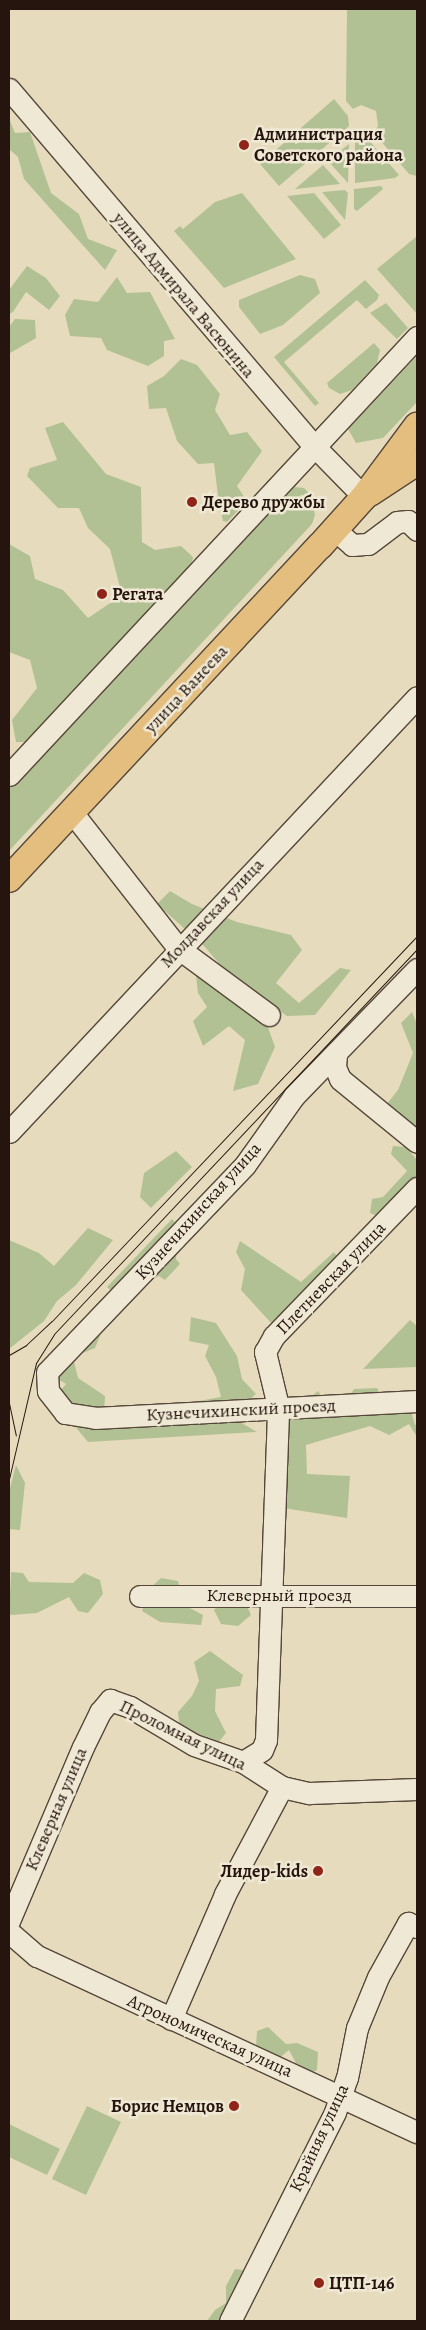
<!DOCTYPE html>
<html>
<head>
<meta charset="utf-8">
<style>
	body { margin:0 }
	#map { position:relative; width:426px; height:2330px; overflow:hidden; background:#e6dcbd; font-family:Alegreya,serif }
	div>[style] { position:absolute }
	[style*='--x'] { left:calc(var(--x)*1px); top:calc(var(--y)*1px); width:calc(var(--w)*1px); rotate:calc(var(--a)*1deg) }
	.green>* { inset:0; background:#b2c193 }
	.roads { filter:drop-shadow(1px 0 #56473a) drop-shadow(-1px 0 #56473a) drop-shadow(0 1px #56473a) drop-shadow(0 -1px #56473a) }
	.minor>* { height:21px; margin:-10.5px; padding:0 10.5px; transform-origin:10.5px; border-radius:10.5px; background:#efe8d4 }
	.major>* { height:26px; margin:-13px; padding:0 13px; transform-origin:13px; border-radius:13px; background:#e3be7e }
	.tram>* { height:1px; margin:-0.5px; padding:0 0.5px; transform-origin:0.5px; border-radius:0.5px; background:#26150e }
	.dots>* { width:14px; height:14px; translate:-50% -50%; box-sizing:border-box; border:2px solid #efe8d4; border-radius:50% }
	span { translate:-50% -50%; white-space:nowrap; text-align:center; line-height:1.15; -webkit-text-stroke:5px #efe8d4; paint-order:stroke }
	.poi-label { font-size:18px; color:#26150e; font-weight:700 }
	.left { translate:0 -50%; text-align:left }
	.right { translate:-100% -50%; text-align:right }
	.street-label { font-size:18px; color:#26150e }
	.frame { position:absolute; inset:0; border:10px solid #26150e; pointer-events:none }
</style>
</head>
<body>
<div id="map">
	<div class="green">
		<div style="clip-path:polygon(347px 9px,417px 9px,417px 176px,409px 174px,374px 133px,378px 126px,376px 111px,361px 105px,353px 109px,346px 101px)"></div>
		<div style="clip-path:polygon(334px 99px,348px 116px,349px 126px,279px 186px,260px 164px)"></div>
		<div style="clip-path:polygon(9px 118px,15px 133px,30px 132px,51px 193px,79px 214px,88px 239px,117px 250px,105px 270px,24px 179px,18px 157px,9px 149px)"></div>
		<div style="clip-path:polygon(355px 137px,367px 138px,399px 175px,395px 178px,355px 183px)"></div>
		<div style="clip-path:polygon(349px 144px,348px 183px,328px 161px)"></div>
		<div style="clip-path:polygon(323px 165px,340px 184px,296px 189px,295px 189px)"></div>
		<div style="clip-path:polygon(381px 186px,383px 189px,357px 211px,354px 209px,354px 189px)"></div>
		<div style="clip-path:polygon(345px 190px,348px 193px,345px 220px,322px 192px)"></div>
		<div style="clip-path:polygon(242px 193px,296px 259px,224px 288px,174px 231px,180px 226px,183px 229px,215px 202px)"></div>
		<div style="clip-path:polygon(314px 193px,341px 225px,324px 239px,287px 196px)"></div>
		<div style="clip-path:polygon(417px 236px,417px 314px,377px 269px)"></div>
		<div style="clip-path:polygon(27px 266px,46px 278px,60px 296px,49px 310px,26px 292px,13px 312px,9px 314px,9px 290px)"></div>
		<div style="clip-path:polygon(300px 275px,315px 279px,320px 293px,283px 325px,260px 334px,239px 307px,239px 300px)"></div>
		<div style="clip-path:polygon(117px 277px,127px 293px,150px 292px,175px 339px,164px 341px,164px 356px,148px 366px,107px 350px,101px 338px,70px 336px,65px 315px,74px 299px,98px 302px)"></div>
		<div style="clip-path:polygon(365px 280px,379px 295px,377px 300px,366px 309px,357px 300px,284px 362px,319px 403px,315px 406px,274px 357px)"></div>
		<div style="clip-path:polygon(386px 303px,408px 328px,397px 339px,370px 313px)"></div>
		<div style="clip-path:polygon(15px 319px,35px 320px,36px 338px,10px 353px,9px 327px)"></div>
		<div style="clip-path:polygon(374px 343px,380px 350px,377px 363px,352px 390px,340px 394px,329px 388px,327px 383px)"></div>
		<div style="clip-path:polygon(417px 356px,417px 402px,383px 438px,356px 443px,348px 429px)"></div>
		<div style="clip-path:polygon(181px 359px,197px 365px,220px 394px,215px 410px,230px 435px,247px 432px,262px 451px,237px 486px,247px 501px,227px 522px,223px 521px,219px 504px,214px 463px,198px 464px,177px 441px,166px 408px,149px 409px,147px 386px,164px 376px)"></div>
		<div style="clip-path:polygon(63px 422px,106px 474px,141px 487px,142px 542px,155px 550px,181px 546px,193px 557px,188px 581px,35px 742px,16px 742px,12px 720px,37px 688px,30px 660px,9px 652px,9px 544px,30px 556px,35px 579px,63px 590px,88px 618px,122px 595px,110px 549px,88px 528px,79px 508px,58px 508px,27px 476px,30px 468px,57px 460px,45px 428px)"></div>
		<div style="clip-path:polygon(295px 487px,304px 488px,311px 495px,315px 515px,312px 524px,9px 851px,9px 783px,287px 490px)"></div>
		<div style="clip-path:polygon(170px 891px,192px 904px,237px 922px,291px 935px,302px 950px,276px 983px,299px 1003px,340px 968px,351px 970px,315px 1015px,287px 1016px,228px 974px,205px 947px,157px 904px)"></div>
		<div style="clip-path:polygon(195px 967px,265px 1019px,275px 1047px,258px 1084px,233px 1091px,245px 1040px,229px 1026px,203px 1046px,193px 1021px,207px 1007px,198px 993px)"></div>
		<div style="clip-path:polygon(412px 1012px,417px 1024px,417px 1151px,386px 1105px,398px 1090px,413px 1053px,401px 1023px)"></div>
		<div style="clip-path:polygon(393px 1146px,406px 1147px,417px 1160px,417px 1191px,404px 1210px,383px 1208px,377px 1216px,370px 1213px,372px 1199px,383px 1197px,407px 1171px,391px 1154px)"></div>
		<div style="clip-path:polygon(176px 1151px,192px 1167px,151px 1208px,140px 1197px,144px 1173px)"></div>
		<div style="clip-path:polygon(172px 1219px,178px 1226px,176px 1259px,180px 1264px,165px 1280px,159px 1276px,115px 1294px,107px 1287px)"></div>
		<div style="clip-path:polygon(88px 1228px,113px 1240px,76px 1285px,57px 1301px,44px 1321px,9px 1349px,9px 1240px,39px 1253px,54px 1266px)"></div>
		<div style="clip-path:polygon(240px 1241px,301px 1282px,334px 1252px,338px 1258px,272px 1324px,241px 1290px,245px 1269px,236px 1252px)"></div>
		<div style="clip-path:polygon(191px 1317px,216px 1323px,237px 1356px,242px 1379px,256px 1394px,242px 1406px,235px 1419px,257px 1432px,88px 1442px,73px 1424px,221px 1397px,216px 1377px,205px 1356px,209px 1345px,189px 1341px)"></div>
		<div style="clip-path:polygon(410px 1320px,417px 1326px,417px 1367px,363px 1369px)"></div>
		<div style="clip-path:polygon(94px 1325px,100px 1336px,95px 1348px,73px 1357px,78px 1378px,105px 1396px,104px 1412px,52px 1400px,66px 1384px,45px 1371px)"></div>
		<div style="clip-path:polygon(377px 1388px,386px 1404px,409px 1404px,415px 1425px,417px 1424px,417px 1437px,409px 1424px,389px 1435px,370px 1426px,306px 1445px,307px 1474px,350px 1476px,347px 1518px,277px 1507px,281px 1421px,318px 1391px,330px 1408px,342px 1406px,354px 1389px)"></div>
		<div style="clip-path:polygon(16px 1465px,25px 1483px,20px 1530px,9px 1529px,9px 1492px)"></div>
		<div style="clip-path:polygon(11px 1572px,23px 1573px,29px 1582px,73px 1583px,84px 1573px,100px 1580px,103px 1594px,88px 1613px,78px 1611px,69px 1597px,37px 1613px,11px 1615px,9px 1613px)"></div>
		<div style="clip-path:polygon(161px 1578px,178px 1581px,186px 1606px,203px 1615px,201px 1625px,160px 1622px,142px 1611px,148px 1590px)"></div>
		<div style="clip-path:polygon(243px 1597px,251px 1615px,238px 1626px,221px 1624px,214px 1610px,224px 1598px)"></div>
		<div style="clip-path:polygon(210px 1651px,243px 1675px,240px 1686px,216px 1689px,215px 1711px,226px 1733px,214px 1748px,181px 1741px,178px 1712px,192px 1696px,199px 1681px,194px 1662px)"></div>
		<div style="clip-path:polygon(268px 2027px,286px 2044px,297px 2043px,318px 2052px,317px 2070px,309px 2074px,298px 2067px,289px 2050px,278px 2059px,256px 2047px,257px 2031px)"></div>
		<div style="clip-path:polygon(87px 2106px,121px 2122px,86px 2195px,52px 2179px)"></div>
		<div style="clip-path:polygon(9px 2124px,60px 2149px,47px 2175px,9px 2157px)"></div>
		<div style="clip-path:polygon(235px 2269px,244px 2270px,228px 2321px,207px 2321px,215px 2310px,226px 2303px,226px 2286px)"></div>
	</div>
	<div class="roads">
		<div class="minor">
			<div style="--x:9;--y:89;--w:471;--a:49.5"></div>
			<div style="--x:315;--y:447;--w:70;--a:45.6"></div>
			<div style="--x:335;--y:530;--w:23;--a:41"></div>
			<div style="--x:352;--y:545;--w:16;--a:-4"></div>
			<div style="--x:368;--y:544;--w:36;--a:-37"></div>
			<div style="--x:397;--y:522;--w:11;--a:-5"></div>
			<div style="--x:408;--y:521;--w:13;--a:45"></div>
			<div style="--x:9;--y:775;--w:599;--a:-47.03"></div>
			<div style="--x:71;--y:811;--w:174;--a:52"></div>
			<div style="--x:178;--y:948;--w:113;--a:36.4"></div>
			<div style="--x:417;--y:969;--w:177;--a:134.1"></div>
			<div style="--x:294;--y:1096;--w:85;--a:125.4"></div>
			<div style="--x:245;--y:1165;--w:286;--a:133.7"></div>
			<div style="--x:47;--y:1372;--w:19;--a:87"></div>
			<div style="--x:48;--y:1391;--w:28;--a:52"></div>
			<div style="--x:65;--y:1413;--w:30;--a:9"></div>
			<div style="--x:95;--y:1418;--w:322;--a:-3"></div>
			<div style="--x:336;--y:1055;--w:12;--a:95"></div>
			<div style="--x:335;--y:1067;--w:13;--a:67"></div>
			<div style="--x:340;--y:1079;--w:99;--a:39.3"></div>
			<div style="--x:9;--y:1132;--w:596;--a:-46.83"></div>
			<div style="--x:140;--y:1596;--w:277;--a:0"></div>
			<div style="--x:243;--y:1762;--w:22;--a:-32"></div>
			<div style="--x:262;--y:1750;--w:11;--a:-68"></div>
			<div style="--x:266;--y:1740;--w:334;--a:-87.9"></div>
			<div style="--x:278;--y:1406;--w:56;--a:-103.5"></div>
			<div style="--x:265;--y:1352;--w:18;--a:-61"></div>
			<div style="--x:274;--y:1336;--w:206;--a:-46"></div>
			<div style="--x:9;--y:1921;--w:189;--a:-67"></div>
			<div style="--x:83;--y:1747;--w:39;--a:-64"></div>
			<div style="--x:100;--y:1712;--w:16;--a:-50"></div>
			<div style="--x:110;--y:1700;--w:21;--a:19"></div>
			<div style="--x:130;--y:1707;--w:74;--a:30.7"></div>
			<div style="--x:194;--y:1745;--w:52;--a:19.1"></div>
			<div style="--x:243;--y:1762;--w:46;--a:32.7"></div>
			<div style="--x:282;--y:1787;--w:28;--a:13"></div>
			<div style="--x:309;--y:1793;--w:108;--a:-2.1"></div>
			<div style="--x:9;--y:1932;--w:37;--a:41"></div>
			<div style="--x:37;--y:1956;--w:419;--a:24.9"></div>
			<div style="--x:171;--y:2019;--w:136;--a:-66.6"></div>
			<div style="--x:225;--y:1894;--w:121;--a:-62"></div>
			<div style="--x:230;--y:2321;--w:234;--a:-63.3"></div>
			<div style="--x:335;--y:2112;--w:36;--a:-71"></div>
			<div style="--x:347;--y:2078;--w:51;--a:-78.7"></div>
			<div style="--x:357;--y:2028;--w:55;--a:-67.6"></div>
			<div style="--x:378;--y:1977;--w:62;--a:-60.9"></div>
			<div style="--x:408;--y:1923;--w:10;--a:24"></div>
		</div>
		<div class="major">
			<div style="--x:370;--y:493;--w:56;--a:-33.4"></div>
			<div style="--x:9;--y:879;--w:456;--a:-47"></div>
			<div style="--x:320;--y:546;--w:66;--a:-48.1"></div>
			<div style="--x:364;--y:497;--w:89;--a:-53.3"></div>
		</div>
	</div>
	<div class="tram">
		<div style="--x:9;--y:1355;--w:20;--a:-30"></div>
		<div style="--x:26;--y:1345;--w:35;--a:-43"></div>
		<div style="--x:52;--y:1321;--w:531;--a:-46.53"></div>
		<div style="--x:9;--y:1403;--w:33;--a:78"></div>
		<div style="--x:9;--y:1479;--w:119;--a:-76.9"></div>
		<div style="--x:36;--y:1363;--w:34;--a:-58"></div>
		<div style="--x:54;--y:1334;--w:529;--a:-46.68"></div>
	</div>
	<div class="dots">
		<div style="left:244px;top:145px;background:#8f2418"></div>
		<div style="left:192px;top:502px;background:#8f2418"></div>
		<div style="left:102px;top:594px;background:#8f2418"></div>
		<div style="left:318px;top:1871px;background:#8f2418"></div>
		<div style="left:234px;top:2106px;background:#8f2418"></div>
		<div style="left:319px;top:2283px;background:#8f2418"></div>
	</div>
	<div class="poi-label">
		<span class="left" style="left:254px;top:145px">Администрация<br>Советского района</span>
		<span class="left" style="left:202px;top:502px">Дерево дружбы</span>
		<span class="left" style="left:112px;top:594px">Регата</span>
		<span class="right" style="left:308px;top:1871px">Лидер-kids</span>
		<span class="right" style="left:224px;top:2106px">Борис Немцов</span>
		<span class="left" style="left:329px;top:2283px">ЦТП-146</span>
	</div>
	<div class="street-label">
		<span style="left:184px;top:295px;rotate:50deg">улица Адмирала Васюнина</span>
		<span style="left:186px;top:689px;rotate:-47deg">улица Ванеева</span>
		<span style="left:212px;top:913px;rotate:-47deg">Молдавская улица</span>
		<span style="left:198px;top:1211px;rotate:-48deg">Кузнечихинская улица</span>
		<span style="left:331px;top:1278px;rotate:-46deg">Плетневская улица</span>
		<span style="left:241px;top:1410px;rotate:-3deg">Кузнечихинский проезд</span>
		<span style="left:279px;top:1595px">Клеверный проезд</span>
		<span style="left:183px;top:1735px;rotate:26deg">Проломная улица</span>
		<span style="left:56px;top:1809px;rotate:-67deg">Клеверная улица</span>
		<span style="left:210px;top:2036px;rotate:24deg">Агрономическая улица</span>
		<span style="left:319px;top:2138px;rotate:-65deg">Крайняя улица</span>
	</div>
	<div class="frame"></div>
</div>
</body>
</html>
